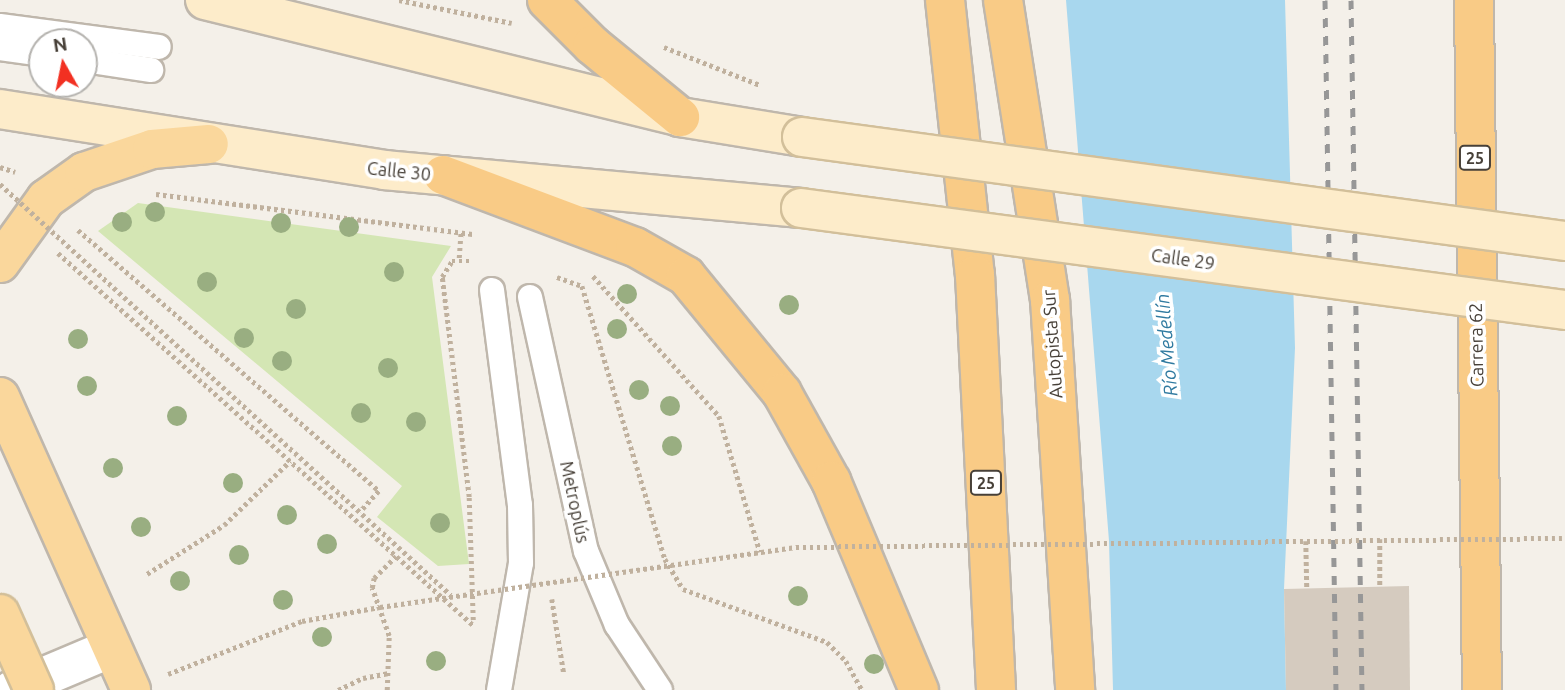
<!DOCTYPE html>
<html>
<head>
<meta charset="utf-8">
<style>
	body { margin:0 }
	#map { position:relative; width:1565px; height:690px; overflow:hidden; background:#f4f0e9; font-family:Ubuntu,sans-serif }
	div>[style] { position:absolute }
	[style*='--x'] { left:calc(var(--x)*1px); top:calc(var(--y)*1px); width:calc(var(--w)*1px); rotate:calc(var(--a)*1deg) }
	.green>* { inset:0; background:#d4e6b4 }
	.water>* { inset:0; background:#a8d7ee }
	.building>* { inset:0; background:#d5cbbf }
	.path>* { height:4.5px; margin-top:-2.25px; transform-origin:0; background:repeating-linear-gradient(90deg,#c0b19e 0 3.5px,transparent 0 7px) }
	.roads { filter:drop-shadow(2px 0 #bfb7ac) drop-shadow(-2px 0 #bfb7ac) drop-shadow(0 2px #bfb7ac) drop-shadow(0 -2px #bfb7ac) }
	.service>* { height:24px; margin:-12px; padding:0 12px; transform-origin:12px; border-radius:12px; background:#fff }
	.tertiary>* { height:38px; margin:-19px; padding:0 19px; transform-origin:19px; border-radius:19px; background:#fff }
	.secondary>* { height:38px; margin:-19px; padding:0 19px; transform-origin:19px; border-radius:19px; background:#fdecca }
	.primary>* { height:38px; margin:-19px; padding:0 19px; transform-origin:19px; border-radius:19px; background:#fad79c }
	.trunk>* { height:38px; margin:-19px; padding:0 19px; transform-origin:19px; border-radius:19px; background:#f9cb86 }
	.rail>* { height:5px; margin-top:-2.5px; transform-origin:0; background:repeating-linear-gradient(90deg,#979797 0 9px,transparent 0 18px) }
	.path-bridge>* { height:4.5px; margin-top:-2.25px; transform-origin:0; background:repeating-linear-gradient(90deg,#c0b19e 0 3.5px,transparent 0 7px) }
	.bridges { filter:drop-shadow(2px 0 #d2bf9a) drop-shadow(-2px 0 #d2bf9a) drop-shadow(0 2px #d2bf9a) drop-shadow(0 -2px #d2bf9a) }
	.secondary-bridge>* { height:38px; margin:-19px; padding:0 19px; transform-origin:19px; border-radius:19px; background:#fdecca }
	.primary-bridge>* { height:38px; margin:-19px; padding:0 19px; transform-origin:19px; border-radius:19px; background:#fad79c }
	.trees>* { width:20px; height:20px; margin:-10px; border-radius:50%; background:#99ae81 }
	span { translate:-50% -50%; white-space:nowrap; text-align:center; line-height:1.15; -webkit-text-stroke:7px #fff; paint-order:stroke }
	.shield-label span { padding:2px 5px; background:#fff; border:2px solid; border-radius:5px; -webkit-text-stroke-width:0 }
	.shield-label { font-size:16px; color:#474038; font-weight:700 }
	.street-label { font-size:18px; color:#474038 }
	.water-label { font-size:19px; color:#307aa0; font-style:italic }
	.north { position:absolute; left:28px; top:28px; width:70px; height:70px; box-sizing:border-box; background:#fff; border:2px solid #b5b3af; border-radius:50%; rotate:351deg; font-size:19px; font-weight:700; line-height:28px; text-align:center; color:#474038 }
	.north::after { content:''; display:block; margin:auto; width:24px; height:32px; background:#f23022; clip-path:polygon(50% 0,100% 100%,50% 72%,0 100%) }
</style>
</head>
<body>
<div id="map">
	<div class="green">
		<div style="clip-path:polygon(138px 203px,451px 246px,432px 277px,469px 564px,438px 566px,377px 517px,402px 486px,98px 231px)"></div>
	</div>
	<div class="water">
		<div style="clip-path:polygon(1066px 0,1285px 0,1295px 348px,1284px 589px,1286px 690px,1113px 690px,1109px 541px)"></div>
	</div>
	<div class="building">
		<div style="clip-path:polygon(1409px 586px,1410px 690px,1286px 690px,1284px 589px)"></div>
	</div>
	<div class="path">
		<div style="--x:399;--y:0;--w:115;--a:11.5"></div>
		<div style="--x:664;--y:47;--w:103;--a:21.6"></div>
		<div style="--x:0;--y:167;--w:16;--a:18"></div>
		<div style="--x:156;--y:194;--w:321;--a:7.2"></div>
		<div style="--x:78;--y:230;--w:398;--a:40.9"></div>
		<div style="--x:379;--y:491;--w:28;--a:132"></div>
		<div style="--x:58;--y:253;--w:557;--a:41.87"></div>
		<div style="--x:459;--y:258;--w:27;--a:-86"></div>
		<div style="--x:593;--y:276;--w:188;--a:48"></div>
		<div style="--x:719;--y:416;--w:142;--a:73.2"></div>
		<div style="--x:557;--y:277;--w:27;--a:20"></div>
		<div style="--x:582;--y:286;--w:285;--a:73.1"></div>
		<div style="--x:665;--y:559;--w:35;--a:59"></div>
		<div style="--x:683;--y:589;--w:153;--a:20.2"></div>
		<div style="--x:827;--y:642;--w:27;--a:45"></div>
		<div style="--x:846;--y:661;--w:33;--a:61"></div>
		<div style="--x:1380;--y:539;--w:47;--a:90"></div>
		<div style="--x:1306;--y:541;--w:47;--a:88.8"></div>
		<div style="--x:147;--y:574;--w:91;--a:-32.5"></div>
		<div style="--x:224;--y:525;--w:92;--a:-44.1"></div>
		<div style="--x:552;--y:599;--w:76;--a:80.9"></div>
		<div style="--x:473;--y:620;--w:123;--a:-91.9"></div>
		<div style="--x:469;--y:497;--w:222;--a:-97"></div>
		<div style="--x:442;--y:277;--w:19;--a:-58"></div>
		<div style="--x:452;--y:261;--w:21;--a:0"></div>
		<div style="--x:168;--y:674;--w:144;--a:-21.6"></div>
		<div style="--x:302;--y:621;--w:79;--a:-10.2"></div>
		<div style="--x:338;--y:690;--w:28;--a:-26"></div>
		<div style="--x:363;--y:678;--w:25;--a:-11"></div>
		<div style="--x:387;--y:690;--w:54;--a:-87.9"></div>
		<div style="--x:389;--y:636;--w:51;--a:-109.5"></div>
		<div style="--x:372;--y:588;--w:10;--a:-79"></div>
		<div style="--x:374;--y:578;--w:31;--a:-45"></div>
	</div>
	<div class="roads">
		<div class="service">
			<div style="--x:0;--y:26;--w:160;--a:7.5"></div>
			<div style="--x:0;--y:48;--w:42;--a:8.1"></div>
			<div style="--x:84;--y:60;--w:68;--a:8.5"></div>
			<div style="--x:492;--y:290;--w:217;--a:82.6"></div>
			<div style="--x:520;--y:505;--w:58;--a:89"></div>
			<div style="--x:521;--y:563;--w:129;--a:99.8"></div>
			<div style="--x:530;--y:297;--w:260;--a:77.6"></div>
			<div style="--x:586;--y:551;--w:80;--a:67.3"></div>
			<div style="--x:617;--y:625;--w:78;--a:56.5"></div>
		</div>
		<div class="tertiary">
			<div style="--x:12;--y:690;--w:105;--a:-22.9"></div>
		</div>
		<div class="secondary">
			<div style="--x:205;--y:0;--w:489;--a:13.8"></div>
			<div style="--x:680;--y:117;--w:124;--a:9.3"></div>
			<div style="--x:0;--y:109;--w:389;--a:9"></div>
			<div style="--x:384;--y:170;--w:419;--a:5.2"></div>
		</div>
		<div class="primary">
			<div style="--x:0;--y:263;--w:79;--a:-54.3"></div>
			<div style="--x:46;--y:199;--w:47;--a:-35.4"></div>
			<div style="--x:84;--y:172;--w:72;--a:-18.7"></div>
			<div style="--x:152;--y:149;--w:57;--a:-5"></div>
			<div style="--x:0;--y:397;--w:321;--a:65.9"></div>
		</div>
		<div class="trunk">
			<div style="--x:547;--y:0;--w:64;--a:45"></div>
			<div style="--x:592;--y:45;--w:114;--a:39.3"></div>
			<div style="--x:945;--y:0;--w:277;--a:83.8"></div>
			<div style="--x:975;--y:275;--w:416;--a:87.1"></div>
			<div style="--x:1003;--y:0;--w:304;--a:81.1"></div>
			<div style="--x:1050;--y:300;--w:391;--a:86.3"></div>
			<div style="--x:1474;--y:0;--w:690;--a:89.34"></div>
			<div style="--x:443;--y:175;--w:205;--a:20.6"></div>
			<div style="--x:635;--y:247;--w:59;--a:29.6"></div>
			<div style="--x:686;--y:276;--w:151;--a:50.6"></div>
			<div style="--x:782;--y:393;--w:101;--a:60.9"></div>
			<div style="--x:831;--y:481;--w:227;--a:67.2"></div>
		</div>
	</div>
	<div class="rail">
		<div style="--x:1325;--y:0;--w:690;--a:89.09"></div>
		<div style="--x:1351;--y:0;--w:690;--a:89.09"></div>
	</div>
	<div class="path-bridge">
		<div style="--x:0;--y:184;--w:610;--a:42.34"></div>
		<div style="--x:380;--y:607;--w:420;--a:-8.2"></div>
		<div style="--x:796;--y:547;--w:769;--a:-0.67"></div>
	</div>
	<div class="bridges">
		<div class="secondary-bridge">
			<div style="--x:802;--y:137;--w:770;--a:7.76"></div>
			<div style="--x:801;--y:208;--w:771;--a:7.6"></div>
		</div>
		<div class="primary-bridge">
			<div style="--x:0;--y:614;--w:83;--a:65.9"></div>
		</div>
	</div>
	<div class="trees">
		<div style="left:155px;top:212px"></div>
		<div style="left:122px;top:222px"></div>
		<div style="left:281px;top:223px"></div>
		<div style="left:349px;top:227px"></div>
		<div style="left:394px;top:272px"></div>
		<div style="left:207px;top:282px"></div>
		<div style="left:627px;top:294px"></div>
		<div style="left:789px;top:305px"></div>
		<div style="left:296px;top:309px"></div>
		<div style="left:617px;top:329px"></div>
		<div style="left:244px;top:338px"></div>
		<div style="left:78px;top:339px"></div>
		<div style="left:282px;top:361px"></div>
		<div style="left:388px;top:368px"></div>
		<div style="left:87px;top:386px"></div>
		<div style="left:639px;top:390px"></div>
		<div style="left:670px;top:406px"></div>
		<div style="left:361px;top:413px"></div>
		<div style="left:177px;top:416px"></div>
		<div style="left:416px;top:422px"></div>
		<div style="left:672px;top:446px"></div>
		<div style="left:113px;top:468px"></div>
		<div style="left:233px;top:483px"></div>
		<div style="left:287px;top:515px"></div>
		<div style="left:440px;top:523px"></div>
		<div style="left:141px;top:527px"></div>
		<div style="left:327px;top:544px"></div>
		<div style="left:239px;top:555px"></div>
		<div style="left:180px;top:581px"></div>
		<div style="left:798px;top:596px"></div>
		<div style="left:283px;top:600px"></div>
		<div style="left:322px;top:637px"></div>
		<div style="left:436px;top:661px"></div>
		<div style="left:874px;top:664px"></div>
	</div>
	<div class="shield-label">
		<span style="left:1475px;top:158px">25</span>
		<span style="left:986px;top:483px">25</span>
	</div>
	<div class="street-label">
		<span style="left:399px;top:171px;rotate:6deg">Calle 30</span>
		<span style="left:1183px;top:259px;rotate:8deg">Calle 29</span>
		<span style="left:1052px;top:344px;rotate:-94deg">Autopista Sur</span>
		<span style="left:1476px;top:345px;rotate:-91deg">Carrera 62</span>
		<span style="left:575px;top:502px;rotate:78deg">Metroplús</span>
	</div>
	<div class="water-label">
		<span style="left:1167px;top:345px;rotate:-95deg">Río Medellín</span>
	</div>
	<div class="north">N</div>
</div>
</body>
</html>
